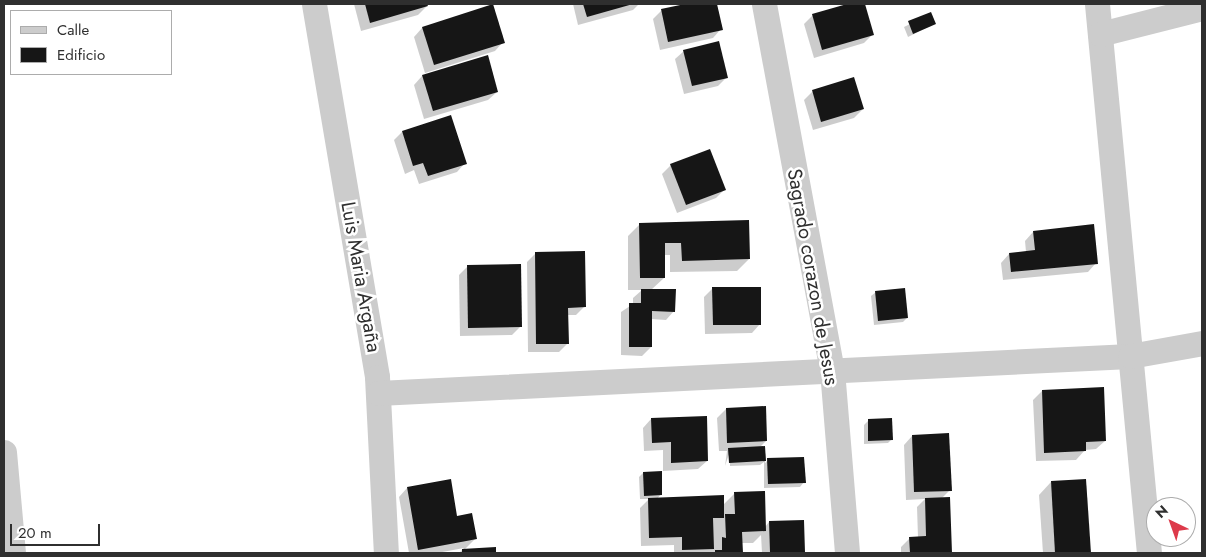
<!DOCTYPE html>
<html>
<head>
<meta charset="utf-8">
<style>
	body { margin:0 }
	#map { position:relative; width:1206px; height:557px; overflow:hidden; background:#fff; font-family:Jost,sans-serif }
	div>[style] { position:absolute }
	[style*='--x'] { left:calc(var(--x)*1px); top:calc(var(--y)*1px); width:calc(var(--w)*1px); rotate:calc(var(--a)*1deg) }
	.shadow>* { inset:0; background:#0003 }
	.building>* { inset:0; background:#161616 }
	.minor>* { height:25px; margin:-12.5px; padding:0 12.5px; transform-origin:12.5px; border-radius:12.5px; background:#ccc }
	span { translate:-50% -50%; white-space:nowrap; text-align:center; line-height:1.15; -webkit-text-stroke:5px #fff; paint-order:stroke }
	.street-label { font-size:20px; color:#2f2f2f }
	.frame { position:absolute; inset:0; border:5px solid #2f2f2f; pointer-events:none }
	.legend { position:absolute; left:10px; top:10px; width:162px; height:65px; box-sizing:border-box; background:#fff; border:1px solid #acacac; margin:0; padding:6px 9px; list-style:none; font-size:15px; color:#2f2f2f }
	.legend li { display:flex; align-items:center; gap:10px; height:25px }
	.legend b { width:25px; border:1px solid #acacac }
	.north { position:absolute; left:1146px; top:497px; width:50px; height:50px; box-sizing:border-box; background:#fff; border:1px solid #acacac; border-radius:50%; rotate:318deg; font-size:14px; font-weight:700; line-height:20px; text-align:center; color:#2f2f2f }
	.north::after { content:''; display:block; margin:auto; width:18px; height:22px; background:#dd3a4a; clip-path:polygon(50% 0,100% 100%,50% 72%,0 100%) }
	.scale { position:absolute; left:10px; top:524px; width:90px; height:22px; box-sizing:border-box; border:2px solid #2f2f2f; border-top:0; padding-left:6px; font-size:15px; line-height:18px; white-space:nowrap; color:#2f2f2f; -webkit-text-stroke:4px #fff; paint-order:stroke }
</style>
</head>
<body>
<div id="map">
	<div class="shadow">
		<div style="clip-path:polygon(354px 4px,426px 4px,427px 6px,418px 15px,361px 31px)"></div>
		<div style="clip-path:polygon(573px 4px,639px 4px,633px 10px,578px 25px)"></div>
		<div style="clip-path:polygon(691px 4px,716px 4px,721px 29px,713px 38px,660px 50px,653px 19px,661px 11px)"></div>
		<div style="clip-path:polygon(851px 4px,863px 4px,872px 35px,864px 43px,814px 58px,804px 24px,813px 15px)"></div>
		<div style="clip-path:polygon(492px 6px,503px 42px,495px 51px,425px 73px,414px 37px,422px 28px)"></div>
		<div style="clip-path:polygon(930px 14px,934px 24px,908px 37px,904px 27px)"></div>
		<div style="clip-path:polygon(684px 51px,727px 77px,718px 86px,684px 94px,675px 59px)"></div>
		<div style="clip-path:polygon(487px 57px,497px 92px,488px 100px,424px 119px,414px 85px,422px 76px)"></div>
		<div style="clip-path:polygon(813px 91px,863px 109px,854px 118px,813px 130px,804px 100px)"></div>
		<div style="clip-path:polygon(402px 132px,465px 163px,457px 172px,419px 184px,414px 170px,405px 174px,394px 140px)"></div>
		<div style="clip-path:polygon(671px 165px,724px 190px,716px 198px,677px 213px,662px 174px)"></div>
		<div style="clip-path:polygon(640px 224px,749px 259px,737px 271px,670px 272px,670px 255px,664px 255px,664px 278px,651px 290px,674px 311px,666px 320px,651px 319px,651px 347px,642px 356px,621px 355px,621px 312px,633px 304px,633px 298px,642px 290px,628px 290px,628px 236px)"></div>
		<div style="clip-path:polygon(1033px 232px,1096px 263px,1088px 272px,1003px 280px,1001px 263px,1009px 254px,1026px 252px,1025px 241px)"></div>
		<div style="clip-path:polygon(536px 253px,584px 307px,576px 315px,567px 315px,568px 343px,559px 352px,528px 352px,527px 262px)"></div>
		<div style="clip-path:polygon(467px 267px,520px 327px,512px 335px,460px 336px,459px 275px)"></div>
		<div style="clip-path:polygon(713px 288px,760px 324px,752px 333px,705px 334px,704px 297px)"></div>
		<div style="clip-path:polygon(876px 292px,907px 318px,903px 322px,874px 325px,871px 296px)"></div>
		<div style="clip-path:polygon(1042px 391px,1105px 441px,1096px 449px,1085px 450px,1076px 460px,1036px 461px,1033px 400px)"></div>
		<div style="clip-path:polygon(726px 409px,766px 441px,759px 448px,764px 447px,765px 463px,768px 460px,804px 482px,800px 487px,764px 488px,764px 462px,760px 465px,730px 466px,730px 451px,725px 466px,727px 451px,719px 451px,717px 418px)"></div>
		<div style="clip-path:polygon(651px 419px,707px 461px,698px 469px,663px 471px,663px 450px,644px 451px,643px 428px)"></div>
		<div style="clip-path:polygon(868px 421px,892px 439px,888px 443px,864px 444px,864px 425px)"></div>
		<div style="clip-path:polygon(912px 436px,950px 490px,942px 498px,949px 498px,951px 553px,901px 553px,901px 547px,910px 538px,918px 538px,917px 507px,925px 499px,906px 500px,904px 445px)"></div>
		<div style="clip-path:polygon(643px 473px,661px 494px,657px 499px,723px 505px,734px 494px,765px 527px,769px 522px,803px 521px,804px 553px,762px 553px,761px 535px,753px 543px,741px 543px,742px 553px,674px 553px,674px 545px,641px 546px,640px 508px,649px 499px,640px 499px,639px 477px)"></div>
		<div style="clip-path:polygon(1085px 480px,1089px 553px,1043px 553px,1039px 495px,1051px 482px)"></div>
		<div style="clip-path:polygon(407px 488px,456px 517px,475px 539px,464px 550px,495px 548px,495px 553px,459px 553px,464px 548px,437px 553px,409px 553px,399px 497px)"></div>
	</div>
	<div class="building">
		<div style="clip-path:polygon(365px 4px,427px 4px,428px 6px,370px 23px)"></div>
		<div style="clip-path:polygon(493px 4px,505px 43px,434px 65px,422px 27px)"></div>
		<div style="clip-path:polygon(583px 4px,633px 4px,587px 17px)"></div>
		<div style="clip-path:polygon(685px 4px,717px 4px,723px 30px,668px 42px,661px 9px)"></div>
		<div style="clip-path:polygon(847px 4px,865px 4px,874px 35px,822px 50px,812px 14px)"></div>
		<div style="clip-path:polygon(931px 12px,936px 24px,913px 34px,908px 21px)"></div>
		<div style="clip-path:polygon(719px 41px,728px 78px,692px 86px,683px 50px)"></div>
		<div style="clip-path:polygon(488px 55px,498px 92px,433px 111px,422px 75px)"></div>
		<div style="clip-path:polygon(854px 77px,864px 109px,821px 122px,812px 90px)"></div>
		<div style="clip-path:polygon(451px 115px,467px 164px,428px 176px,423px 163px,413px 166px,402px 131px)"></div>
		<div style="clip-path:polygon(710px 149px,726px 190px,686px 205px,670px 164px)"></div>
		<div style="clip-path:polygon(749px 220px,750px 259px,682px 261px,681px 243px,665px 243px,665px 278px,640px 278px,639px 223px)"></div>
		<div style="clip-path:polygon(1094px 224px,1098px 264px,1011px 272px,1009px 253px,1035px 250px,1033px 231px)"></div>
		<div style="clip-path:polygon(585px 251px,586px 307px,568px 308px,569px 344px,536px 344px,535px 252px)"></div>
		<div style="clip-path:polygon(521px 264px,522px 327px,468px 328px,467px 265px)"></div>
		<div style="clip-path:polygon(712px 287px,761px 287px,761px 325px,713px 325px)"></div>
		<div style="clip-path:polygon(905px 288px,908px 318px,878px 321px,875px 291px)"></div>
		<div style="clip-path:polygon(641px 289px,676px 289px,675px 312px,652px 311px,652px 347px,629px 347px,629px 303px,641px 303px)"></div>
		<div style="clip-path:polygon(1104px 387px,1106px 441px,1086px 442px,1086px 451px,1044px 453px,1042px 390px)"></div>
		<div style="clip-path:polygon(766px 406px,767px 441px,727px 443px,726px 408px)"></div>
		<div style="clip-path:polygon(707px 416px,708px 461px,671px 463px,671px 442px,652px 443px,651px 418px)"></div>
		<div style="clip-path:polygon(892px 418px,893px 440px,868px 441px,868px 419px)"></div>
		<div style="clip-path:polygon(949px 433px,952px 491px,914px 492px,912px 435px)"></div>
		<div style="clip-path:polygon(765px 446px,766px 461px,729px 463px,728px 448px)"></div>
		<div style="clip-path:polygon(804px 457px,806px 483px,768px 484px,767px 458px)"></div>
		<div style="clip-path:polygon(662px 471px,662px 495px,644px 496px,643px 472px)"></div>
		<div style="clip-path:polygon(451px 479px,457px 516px,472px 513px,477px 539px,418px 550px,407px 487px)"></div>
		<div style="clip-path:polygon(1086px 479px,1091px 553px,1055px 553px,1051px 481px)"></div>
		<div style="clip-path:polygon(765px 491px,766px 531px,742px 532px,743px 553px,715px 553px,715px 550px,722px 550px,722px 537px,726px 538px,725px 514px,735px 514px,734px 492px)"></div>
		<div style="clip-path:polygon(724px 495px,724px 518px,713px 518px,714px 549px,682px 550px,682px 537px,649px 538px,648px 498px)"></div>
		<div style="clip-path:polygon(950px 497px,952px 553px,910px 553px,909px 537px,926px 536px,925px 498px)"></div>
		<div style="clip-path:polygon(804px 520px,805px 553px,770px 553px,769px 521px)"></div>
		<div style="clip-path:polygon(496px 547px,496px 553px,462px 553px,462px 549px)"></div>
	</div>
	<div class="minor">
		<div style="--x:314;--y:4;--w:378;--a:80.4"></div>
		<div style="--x:377;--y:377;--w:176;--a:87.1"></div>
		<div style="--x:764;--y:4;--w:372;--a:79.5"></div>
		<div style="--x:832;--y:370;--w:184;--a:85.3"></div>
		<div style="--x:1097;--y:4;--w:551;--a:84.59"></div>
		<div style="--x:1100;--y:34;--w:105;--a:-14.3"></div>
		<div style="--x:378;--y:393;--w:753;--a:-2.82"></div>
		<div style="--x:1130;--y:356;--w:73;--a:-10.2"></div>
		<div style="--x:4;--y:452;--w:101;--a:84.9"></div>
	</div>
	<div class="street-label">
		<span style="left:361px;top:277px;rotate:80deg">Luis Maria Argaña</span>
		<span style="left:813px;top:277px;rotate:80deg">Sagrado corazon de Jesus</span>
	</div>
	<div class="frame"></div>
	<ul class="legend">
	<li><b style="height:6px;background:#ccc"></b>Calle</li>
	<li><b style="height:14px;background:#161616"></b>Edificio</li>
	</ul>
	<div class="north">N</div>
	<div class="scale">20 m</div>
</div>
</body>
</html>
